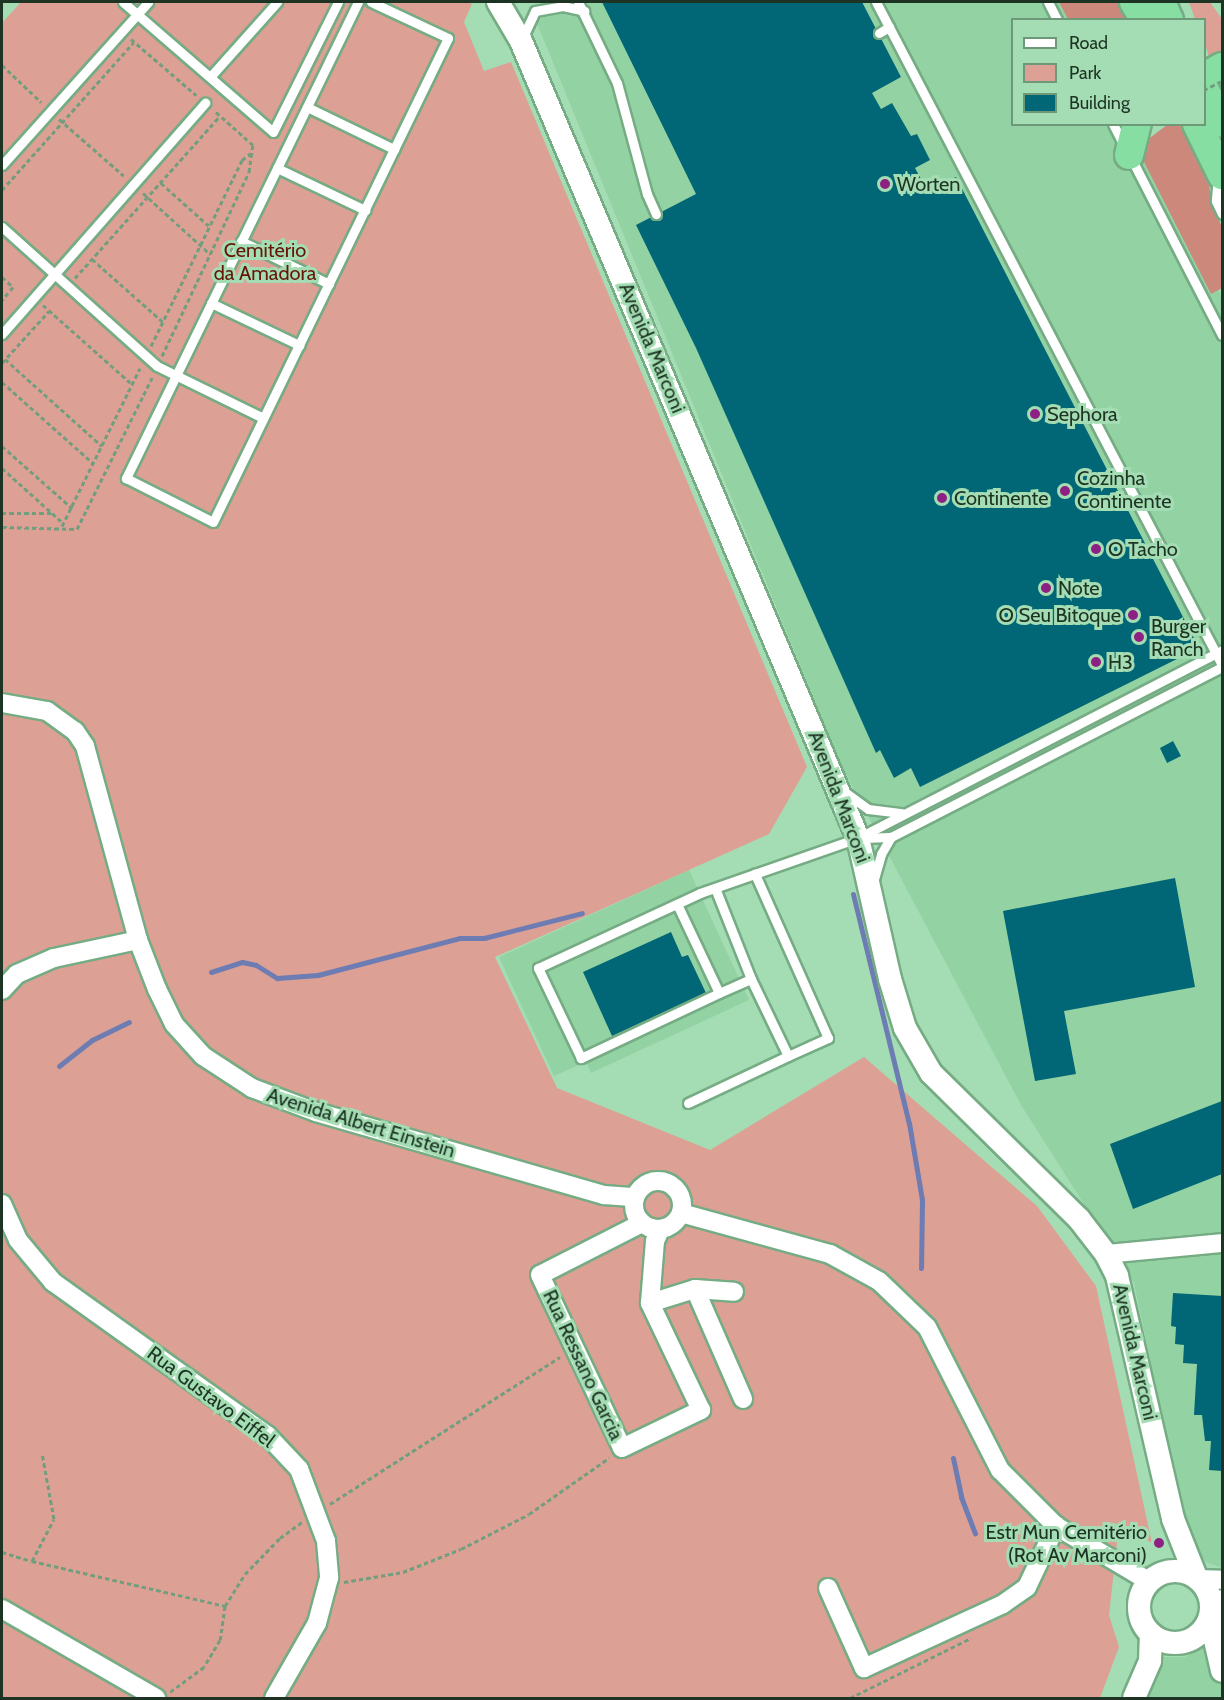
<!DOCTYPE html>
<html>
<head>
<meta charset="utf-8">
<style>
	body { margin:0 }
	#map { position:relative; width:1224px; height:1700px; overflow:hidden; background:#a4ddb3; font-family:Cabin,sans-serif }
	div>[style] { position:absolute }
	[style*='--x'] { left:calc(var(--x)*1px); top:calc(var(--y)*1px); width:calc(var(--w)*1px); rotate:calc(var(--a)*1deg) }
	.built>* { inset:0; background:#93d2a3 }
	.green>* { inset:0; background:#dca094 }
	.forest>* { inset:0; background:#cc887a }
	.stream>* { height:5px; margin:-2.5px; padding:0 2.5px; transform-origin:2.5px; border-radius:2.5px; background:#6d7cb3 }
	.building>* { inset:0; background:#016776 }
	.path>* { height:3px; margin-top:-1.5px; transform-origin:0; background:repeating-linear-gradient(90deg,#729e7d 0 4.5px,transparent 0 7.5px) }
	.roads { filter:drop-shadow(2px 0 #76ac84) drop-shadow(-2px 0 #76ac84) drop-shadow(0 2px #76ac84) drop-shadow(0 -2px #76ac84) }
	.service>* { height:9px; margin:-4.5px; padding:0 4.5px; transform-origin:4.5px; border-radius:4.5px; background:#fff }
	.minor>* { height:18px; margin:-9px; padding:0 9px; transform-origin:9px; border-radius:9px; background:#fff }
	.minor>.ring { margin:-9px; padding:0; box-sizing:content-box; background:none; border:18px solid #fff; border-radius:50% }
	.tertiary>* { height:22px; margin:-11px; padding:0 11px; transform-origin:11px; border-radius:11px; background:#fff }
	.tertiary>.ring { margin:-11px; padding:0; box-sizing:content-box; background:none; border:22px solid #fff; border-radius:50% }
	.trunk>* { height:28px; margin:-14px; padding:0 14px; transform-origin:14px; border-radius:14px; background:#86dea3 }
	.path-bridge>* { height:3px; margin-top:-1.5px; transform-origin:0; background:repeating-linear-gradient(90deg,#729e7d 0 4.5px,transparent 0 7.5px) }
	.dots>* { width:16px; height:16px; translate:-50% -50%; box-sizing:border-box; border:3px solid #a4ddb3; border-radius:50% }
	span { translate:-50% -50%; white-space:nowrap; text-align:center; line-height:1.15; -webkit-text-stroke:6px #a4ddb3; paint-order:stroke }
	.poi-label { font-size:20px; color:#1d3323 }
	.left { translate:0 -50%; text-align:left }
	.right { translate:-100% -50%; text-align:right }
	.park-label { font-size:20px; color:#661507 }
	.street-label { font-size:20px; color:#1d3323 }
	.frame { position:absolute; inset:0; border:3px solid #1d3323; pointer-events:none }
	.legend { position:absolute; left:1011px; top:18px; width:195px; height:108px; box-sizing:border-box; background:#a4ddb3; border:2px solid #6e9979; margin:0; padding:8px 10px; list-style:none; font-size:18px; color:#1d3323 }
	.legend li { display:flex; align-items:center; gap:12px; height:30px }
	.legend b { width:30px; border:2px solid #6e9979 }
</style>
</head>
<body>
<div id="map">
	<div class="built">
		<div style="clip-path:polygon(546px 2px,1065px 2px,1075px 19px,1012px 20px,1012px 124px,1131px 125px,1222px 297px,1222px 1568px,1206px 1562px,1187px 1538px,1134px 1283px,1021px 1105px,841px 765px,536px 21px)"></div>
		<div style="clip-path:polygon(689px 870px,749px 1000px,591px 1073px,586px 1062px,554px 1076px,499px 957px)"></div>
		<div style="clip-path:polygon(1222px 1608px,1222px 1698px,1146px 1698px,1163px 1657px,1185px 1657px,1205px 1645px)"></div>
	</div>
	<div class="green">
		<div style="clip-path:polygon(21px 2px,467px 2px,472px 4px,464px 22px,484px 71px,511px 62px,807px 767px,769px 834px,495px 957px,557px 1088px,710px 1150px,864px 1057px,1037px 1206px,1096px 1286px,1152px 1543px,1119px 1525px,1109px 1615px,1119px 1647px,1100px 1698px,2px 1698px,2px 23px)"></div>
		<div style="clip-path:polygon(1189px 2px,1210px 2px,1222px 19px,1222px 54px,1210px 60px,1205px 44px,1204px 20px,1195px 19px)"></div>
	</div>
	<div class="forest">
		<div style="clip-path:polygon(1059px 2px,1123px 2px,1133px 19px,1068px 19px)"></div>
		<div style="clip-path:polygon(1167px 125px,1183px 125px,1208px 171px,1211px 202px,1222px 227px,1222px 288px,1211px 294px,1142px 158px,1147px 140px)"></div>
	</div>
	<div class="stream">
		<div style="--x:853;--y:894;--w:236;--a:76.3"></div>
		<div style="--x:909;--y:1123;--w:78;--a:80.4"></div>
		<div style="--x:922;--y:1200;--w:68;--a:90.8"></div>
		<div style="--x:211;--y:972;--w:33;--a:-18"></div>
		<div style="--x:242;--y:962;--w:14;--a:12"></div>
		<div style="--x:256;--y:965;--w:25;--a:32"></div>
		<div style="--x:277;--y:978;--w:41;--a:-4.2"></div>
		<div style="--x:318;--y:975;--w:147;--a:-14.6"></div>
		<div style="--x:460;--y:938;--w:24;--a:0"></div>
		<div style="--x:484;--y:938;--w:101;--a:-14.3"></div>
		<div style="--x:59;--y:1066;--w:42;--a:-38.2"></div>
		<div style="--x:92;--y:1040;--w:41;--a:-25.9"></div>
		<div style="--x:953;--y:1458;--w:40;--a:78"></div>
		<div style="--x:961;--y:1497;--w:39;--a:69"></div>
	</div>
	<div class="building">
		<div style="clip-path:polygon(602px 2px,862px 2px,901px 77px,872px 93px,881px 109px,892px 103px,911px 136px,917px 134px,930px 160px,915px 168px,927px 190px,956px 177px,1199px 648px,920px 787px,911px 768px,894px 778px,880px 750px,876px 753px,696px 348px,636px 225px,696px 194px)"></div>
		<div style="clip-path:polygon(1173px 741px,1181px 756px,1167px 763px,1160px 748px)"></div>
		<div style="clip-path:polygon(1175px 878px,1195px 987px,1064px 1011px,1076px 1074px,1035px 1081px,1003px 911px)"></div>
		<div style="clip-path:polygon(671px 932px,682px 957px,688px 955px,706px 993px,612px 1036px,583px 972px)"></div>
		<div style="clip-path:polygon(1222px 1101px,1222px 1174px,1133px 1209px,1110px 1144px)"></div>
		<div style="clip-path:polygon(1173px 1293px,1222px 1296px,1222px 1471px,1209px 1470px,1211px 1441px,1205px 1441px,1202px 1415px,1194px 1415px,1197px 1364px,1183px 1363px,1184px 1345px,1175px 1344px,1176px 1327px,1171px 1326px)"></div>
	</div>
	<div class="path">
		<div style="--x:131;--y:39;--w:86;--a:40.7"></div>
		<div style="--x:2;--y:65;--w:54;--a:43.5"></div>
		<div style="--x:59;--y:119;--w:86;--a:41.2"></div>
		<div style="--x:161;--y:183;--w:64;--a:41.9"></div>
		<div style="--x:2;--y:190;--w:198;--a:-48.3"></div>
		<div style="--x:143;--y:193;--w:91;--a:42.3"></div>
		<div style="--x:92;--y:259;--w:94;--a:41.5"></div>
		<div style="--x:2;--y:277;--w:15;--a:42"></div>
		<div style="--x:13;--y:287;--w:17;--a:130"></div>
		<div style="--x:75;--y:278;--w:217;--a:-48.2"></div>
		<div style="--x:43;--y:305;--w:119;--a:41.6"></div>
		<div style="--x:151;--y:346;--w:207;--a:-63.9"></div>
		<div style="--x:242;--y:160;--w:11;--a:-38"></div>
		<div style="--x:162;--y:356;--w:204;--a:-64.7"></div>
		<div style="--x:249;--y:172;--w:27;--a:-82"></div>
		<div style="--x:253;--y:145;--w:51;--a:-138.2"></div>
		<div style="--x:5;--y:359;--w:130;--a:41.9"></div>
		<div style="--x:2;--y:363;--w:70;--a:-47.9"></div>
		<div style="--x:2;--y:382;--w:123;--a:41.7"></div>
		<div style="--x:2;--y:446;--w:94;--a:41.5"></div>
		<div style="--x:2;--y:468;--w:82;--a:42"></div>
		<div style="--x:2;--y:513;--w:49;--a:0"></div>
		<div style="--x:62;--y:526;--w:176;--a:-63.7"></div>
		<div style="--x:2;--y:527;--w:75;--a:1.5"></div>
		<div style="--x:77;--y:529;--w:169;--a:-63.6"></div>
		<div style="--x:330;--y:1504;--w:273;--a:-32.6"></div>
		<div style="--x:2;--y:1552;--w:31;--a:17"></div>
		<div style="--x:32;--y:1561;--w:47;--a:-62.4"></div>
		<div style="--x:54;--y:1519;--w:67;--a:-100.3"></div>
		<div style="--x:32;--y:1561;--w:198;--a:13.1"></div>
		<div style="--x:225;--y:1606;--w:34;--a:98"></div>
		<div style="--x:220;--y:1640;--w:31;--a:121"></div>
		<div style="--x:204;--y:1667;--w:42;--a:143.7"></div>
		<div style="--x:344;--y:1582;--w:60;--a:-9.6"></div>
		<div style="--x:403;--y:1572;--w:62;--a:-21.6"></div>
		<div style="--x:461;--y:1549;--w:76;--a:-27.2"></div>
		<div style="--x:529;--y:1514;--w:98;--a:-35"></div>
		<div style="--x:225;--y:1606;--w:38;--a:-58"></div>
		<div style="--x:245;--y:1574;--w:50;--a:-45.8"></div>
		<div style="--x:280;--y:1538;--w:27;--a:-36"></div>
		<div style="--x:850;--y:1698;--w:135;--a:-26.4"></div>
	</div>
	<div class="roads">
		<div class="service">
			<div style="--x:123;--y:2;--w:198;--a:40.9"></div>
			<div style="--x:273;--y:132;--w:145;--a:-63.4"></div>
			<div style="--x:358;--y:2;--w:530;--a:115.98"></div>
			<div style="--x:126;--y:478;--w:97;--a:26.8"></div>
			<div style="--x:213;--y:522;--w:538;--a:-64.1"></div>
			<div style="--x:448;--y:38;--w:85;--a:-154.9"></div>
			<div style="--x:578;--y:2;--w:90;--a:64.3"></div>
			<div style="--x:617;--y:83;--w:115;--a:74.9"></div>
			<div style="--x:647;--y:194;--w:22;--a:66"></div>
			<div style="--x:876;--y:2;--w:748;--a:62.44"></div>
			<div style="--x:1048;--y:2;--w:20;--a:63"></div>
			<div style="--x:879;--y:33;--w:12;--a:-31"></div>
			<div style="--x:522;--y:39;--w:31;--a:-65"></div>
			<div style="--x:535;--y:11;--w:28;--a:-10"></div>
			<div style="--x:563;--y:6;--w:22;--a:13"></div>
			<div style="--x:210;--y:77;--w:101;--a:-48.2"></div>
			<div style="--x:307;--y:107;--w:97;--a:25.8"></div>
			<div style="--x:1113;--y:124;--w:25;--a:63"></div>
			<div style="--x:1131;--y:158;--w:199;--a:62.8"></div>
			<div style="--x:2;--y:165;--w:219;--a:-48.1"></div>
			<div style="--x:277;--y:168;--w:98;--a:25.5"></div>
			<div style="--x:1218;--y:176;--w:25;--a:95"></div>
			<div style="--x:1216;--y:201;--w:14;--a:65"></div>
			<div style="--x:2;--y:227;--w:208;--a:41.9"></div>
			<div style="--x:157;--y:366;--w:118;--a:26.1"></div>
			<div style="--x:241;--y:241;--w:98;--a:26"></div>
			<div style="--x:211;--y:303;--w:98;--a:25.5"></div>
			<div style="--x:2;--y:334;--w:308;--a:-48.7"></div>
			<div style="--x:846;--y:793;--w:27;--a:36"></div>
			<div style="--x:868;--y:809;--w:34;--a:7"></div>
			<div style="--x:861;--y:838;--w:30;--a:-2"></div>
			<div style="--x:891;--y:837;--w:372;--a:-27.2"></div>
			<div style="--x:874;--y:879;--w:26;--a:-74"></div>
			<div style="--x:881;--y:854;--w:20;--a:-60"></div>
			<div style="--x:715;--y:888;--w:98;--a:68.4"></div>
			<div style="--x:751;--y:979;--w:85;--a:64.3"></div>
			<div style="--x:788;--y:1056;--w:44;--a:-24.2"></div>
			<div style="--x:828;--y:1038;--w:180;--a:-114"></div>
			<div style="--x:677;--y:904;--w:98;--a:64.7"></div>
			<div style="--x:719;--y:993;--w:153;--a:154.8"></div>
			<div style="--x:581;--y:1058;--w:100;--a:-115.5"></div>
			<div style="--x:538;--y:968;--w:179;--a:-24.8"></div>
			<div style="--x:700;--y:893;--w:167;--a:-19.2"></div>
			<div style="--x:858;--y:838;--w:410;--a:-27.3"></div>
			<div style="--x:719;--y:993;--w:35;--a:-24"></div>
			<div style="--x:688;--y:1103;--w:110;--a:-25.2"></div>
		</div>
		<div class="minor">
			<div style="--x:2;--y:703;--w:46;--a:10.1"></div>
			<div style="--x:47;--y:711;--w:34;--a:36"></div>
			<div style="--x:75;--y:731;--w:18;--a:56"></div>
			<div style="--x:85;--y:746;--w:201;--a:74.7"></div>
			<div style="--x:138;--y:940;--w:53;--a:68.8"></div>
			<div style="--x:157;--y:989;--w:39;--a:64"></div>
			<div style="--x:174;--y:1024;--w:43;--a:47.8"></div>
			<div style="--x:203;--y:1056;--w:59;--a:33.1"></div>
			<div style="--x:252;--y:1088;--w:68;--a:20.6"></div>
			<div style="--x:316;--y:1112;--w:300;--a:16.1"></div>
			<div style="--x:604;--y:1195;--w:31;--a:4"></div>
			<div style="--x:2;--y:990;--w:22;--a:-47"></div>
			<div style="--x:17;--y:974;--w:40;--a:-23.4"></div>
			<div style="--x:54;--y:958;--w:86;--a:-12.1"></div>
			<div class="ring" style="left:634px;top:1181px;width:30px;height:30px"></div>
			<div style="--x:2;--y:1204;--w:39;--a:66"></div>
			<div style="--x:18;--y:1240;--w:55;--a:50.2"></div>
			<div style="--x:53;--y:1282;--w:263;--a:35.6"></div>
			<div style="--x:267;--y:1435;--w:47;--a:46.7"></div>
			<div style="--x:299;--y:1469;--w:77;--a:69.4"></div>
			<div style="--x:326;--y:1541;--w:37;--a:85"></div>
			<div style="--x:329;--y:1578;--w:47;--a:104.9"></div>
			<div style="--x:317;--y:1623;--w:86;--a:119.8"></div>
			<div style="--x:681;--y:1213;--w:155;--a:15.4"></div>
			<div style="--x:830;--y:1254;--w:56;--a:28.9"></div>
			<div style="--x:879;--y:1281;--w:66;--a:43.8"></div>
			<div style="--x:927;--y:1327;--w:161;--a:63"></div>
			<div style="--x:1000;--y:1470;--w:79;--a:45"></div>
			<div style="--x:1056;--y:1526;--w:109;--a:30.8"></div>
			<div style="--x:642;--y:1223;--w:114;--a:153"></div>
			<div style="--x:540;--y:1275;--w:191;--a:64.6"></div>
			<div style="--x:622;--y:1448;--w:88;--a:-25.7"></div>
			<div style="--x:701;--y:1410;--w:119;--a:-115.5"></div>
			<div style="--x:650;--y:1303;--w:62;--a:-85.4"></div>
			<div style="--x:655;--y:1241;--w:12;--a:-66"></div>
			<div style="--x:1106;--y:1254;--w:117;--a:-5.4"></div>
			<div style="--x:695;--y:1289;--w:120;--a:66.4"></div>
			<div style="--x:650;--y:1303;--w:47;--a:-17.3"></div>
			<div style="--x:695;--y:1289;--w:39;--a:4"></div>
			<div style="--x:1198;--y:1579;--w:24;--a:2"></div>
			<div style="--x:828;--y:1588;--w:88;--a:65.8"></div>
			<div style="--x:864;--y:1668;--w:153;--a:-24.7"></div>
			<div style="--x:1003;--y:1604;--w:29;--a:-35"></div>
			<div style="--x:1027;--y:1587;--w:68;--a:-64.6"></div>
			<div style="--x:1211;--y:1608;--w:14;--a:-39"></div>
			<div style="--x:2;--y:1609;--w:178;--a:30"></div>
		</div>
		<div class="tertiary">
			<div style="--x:498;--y:2;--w:45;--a:59.5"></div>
			<div style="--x:521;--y:41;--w:865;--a:67.08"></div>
			<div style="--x:858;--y:838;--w:145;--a:77.2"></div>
			<div style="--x:890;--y:979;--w:51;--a:73"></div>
			<div style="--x:905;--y:1028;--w:52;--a:60"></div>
			<div style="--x:931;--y:1073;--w:208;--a:44.6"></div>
			<div style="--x:1079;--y:1219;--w:44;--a:52.4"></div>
			<div style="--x:1106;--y:1254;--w:25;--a:63"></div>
			<div style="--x:1117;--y:1276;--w:249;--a:77"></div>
			<div style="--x:1173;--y:1519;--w:62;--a:68.4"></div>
			<div class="ring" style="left:1139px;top:1571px;width:50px;height:50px"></div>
			<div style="--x:1210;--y:1618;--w:54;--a:77.2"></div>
			<div style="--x:1134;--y:1698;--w:40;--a:-66.6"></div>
			<div style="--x:1150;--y:1661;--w:27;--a:-88"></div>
		</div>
		<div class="trunk">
			<div style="--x:1134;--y:2;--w:21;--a:59"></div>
			<div style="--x:1161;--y:2;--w:20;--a:66"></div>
			<div style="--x:1204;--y:77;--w:21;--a:-29"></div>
			<div style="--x:1204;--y:89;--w:38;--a:62"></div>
			<div style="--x:1197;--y:124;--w:57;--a:63.9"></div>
			<div style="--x:1129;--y:155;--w:32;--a:-76"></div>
		</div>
	</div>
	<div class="path-bridge">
		<div style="--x:1204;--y:90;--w:20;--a:-27"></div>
	</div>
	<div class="dots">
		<div style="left:885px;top:184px;background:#8d2083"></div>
		<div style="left:1035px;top:414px;background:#8d2083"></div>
		<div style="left:1065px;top:491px;background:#8d2083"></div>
		<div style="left:942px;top:498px;background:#8d2083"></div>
		<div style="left:1096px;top:549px;background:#8d2083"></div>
		<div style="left:1046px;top:588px;background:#8d2083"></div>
		<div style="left:1133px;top:615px;background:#8d2083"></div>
		<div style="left:1139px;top:637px;background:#8d2083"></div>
		<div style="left:1096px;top:662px;background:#8d2083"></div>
		<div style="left:1159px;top:1543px;background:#8d2083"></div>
	</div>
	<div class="poi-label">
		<span class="left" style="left:897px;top:184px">Worten</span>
		<span class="left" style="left:1047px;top:414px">Sephora</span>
		<span class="left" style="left:1077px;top:490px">Cozinha<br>Continente</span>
		<span class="left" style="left:954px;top:498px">Continente</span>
		<span class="left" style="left:1108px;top:549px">O Tacho</span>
		<span class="left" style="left:1058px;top:588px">Note</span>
		<span class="right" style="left:1121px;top:615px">O Seu Bitoque</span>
		<span class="left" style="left:1151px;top:638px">Burger<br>Ranch</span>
		<span class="left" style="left:1108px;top:662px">H3</span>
		<span class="right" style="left:1147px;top:1544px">Estr Mun Cemitério<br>(Rot Av Marconi)</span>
	</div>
	<div class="park-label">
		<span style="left:265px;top:262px">Cemitério<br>da Amadora</span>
	</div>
	<div class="street-label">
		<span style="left:652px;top:348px;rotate:67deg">Avenida Marconi</span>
		<span style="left:839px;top:797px;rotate:69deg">Avenida Marconi</span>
		<span style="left:361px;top:1123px;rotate:17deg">Avenida Albert Einstein</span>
		<span style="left:1135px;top:1352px;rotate:77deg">Avenida Marconi</span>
		<span style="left:583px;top:1365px;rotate:65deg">Rua Ressano Garcia</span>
		<span style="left:211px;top:1397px;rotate:37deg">Rua Gustavo Eiffel</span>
	</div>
	<div class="frame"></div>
	<ul class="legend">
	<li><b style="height:8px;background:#fff"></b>Road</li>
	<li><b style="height:16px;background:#dca094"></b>Park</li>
	<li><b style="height:16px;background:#016776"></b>Building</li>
	</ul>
</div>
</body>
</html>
